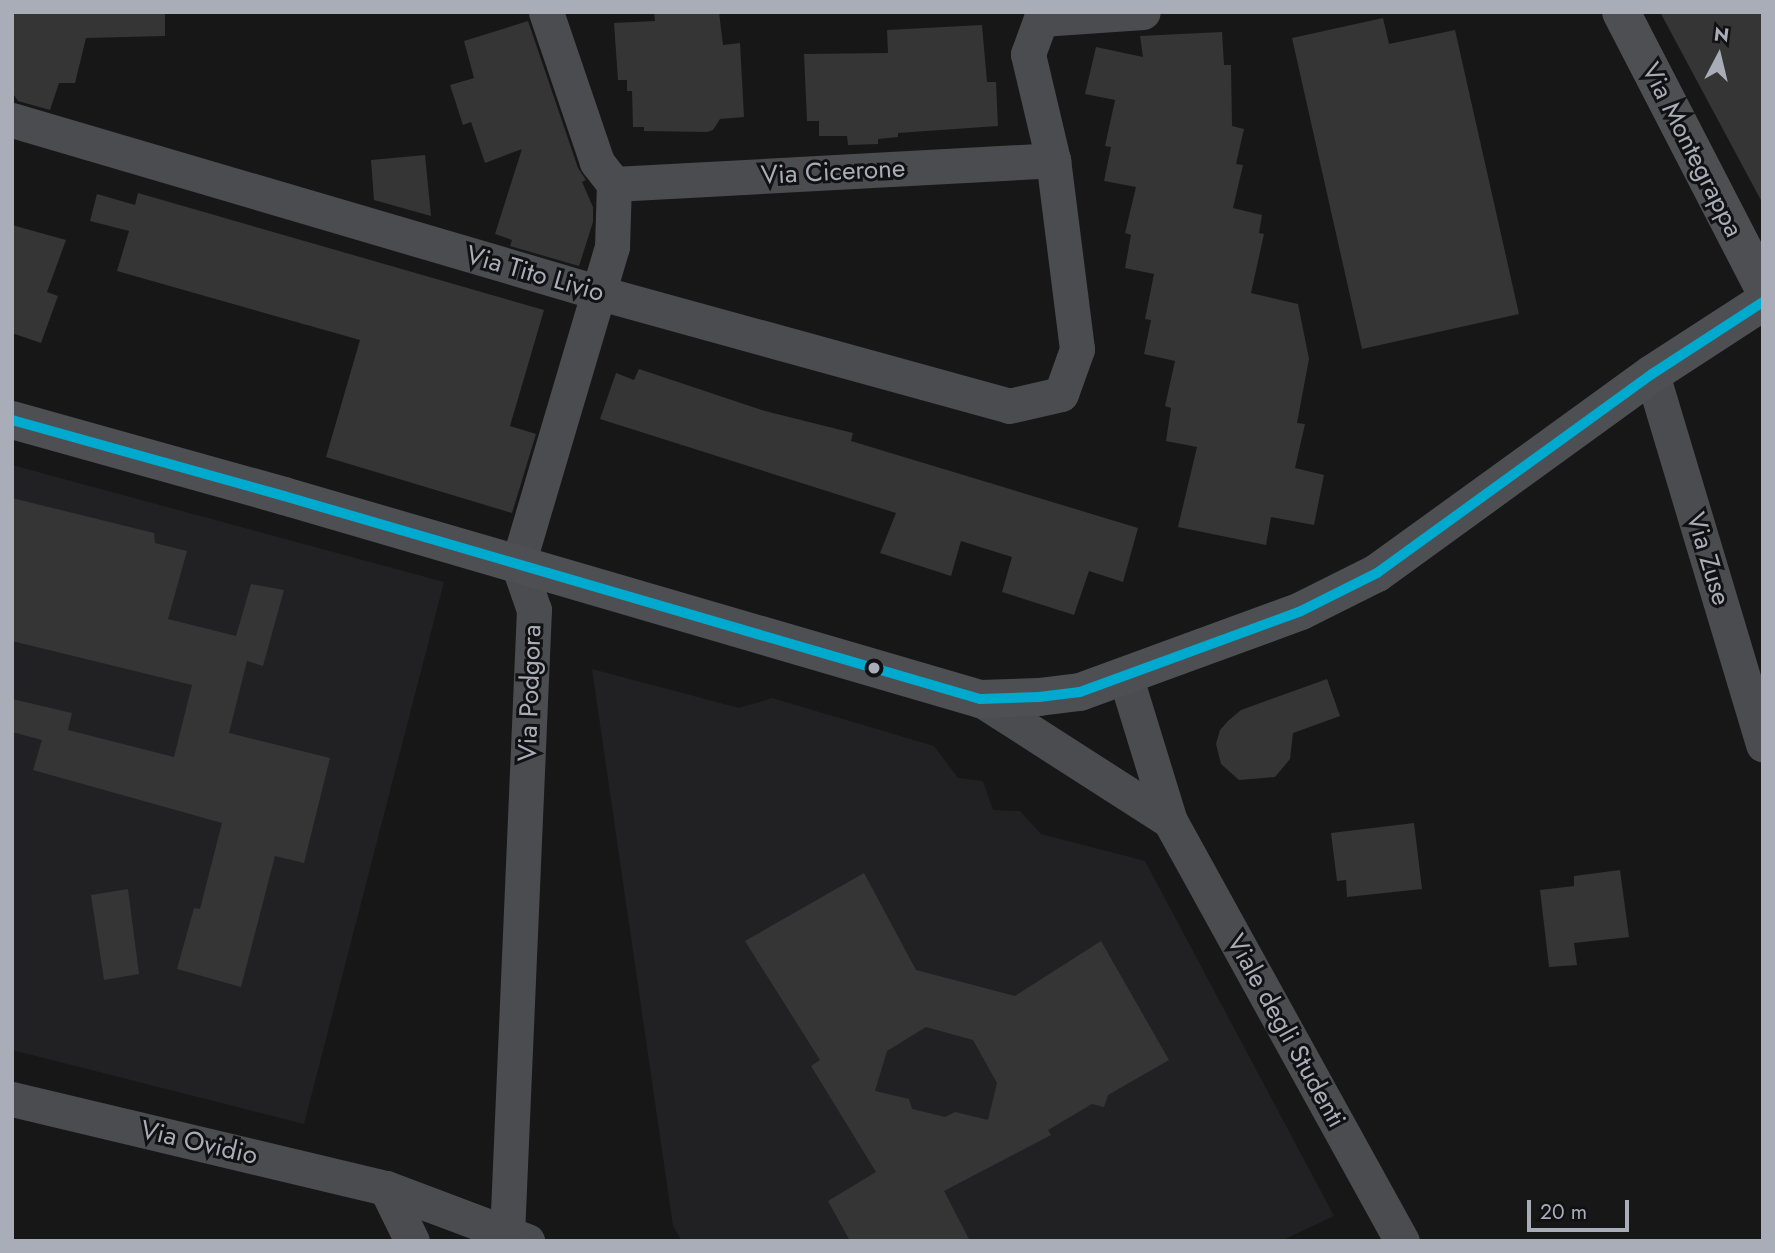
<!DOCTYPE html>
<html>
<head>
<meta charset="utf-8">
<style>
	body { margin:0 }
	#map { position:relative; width:1775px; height:1253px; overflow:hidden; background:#171717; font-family:Jost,sans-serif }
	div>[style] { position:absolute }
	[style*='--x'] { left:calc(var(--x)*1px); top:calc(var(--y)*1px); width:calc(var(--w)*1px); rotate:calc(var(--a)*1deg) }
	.built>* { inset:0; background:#212123 }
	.building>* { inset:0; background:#353536 }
	.minor>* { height:35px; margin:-17.5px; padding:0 17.5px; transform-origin:17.5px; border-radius:17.5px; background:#4b4c50 }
	.major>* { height:38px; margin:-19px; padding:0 19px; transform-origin:19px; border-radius:19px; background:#4d4f52 }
	.bus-1>* { height:10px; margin:-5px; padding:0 5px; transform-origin:5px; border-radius:5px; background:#00a9ce }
	.dots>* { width:19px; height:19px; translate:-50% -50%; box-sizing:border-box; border:4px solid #111113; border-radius:50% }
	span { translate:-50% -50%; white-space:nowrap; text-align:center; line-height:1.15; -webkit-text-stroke:6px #111113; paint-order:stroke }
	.street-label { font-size:26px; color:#a8adb8 }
	.frame { position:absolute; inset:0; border:14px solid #a8adb8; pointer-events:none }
	.north { position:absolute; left:1684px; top:21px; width:70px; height:70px; -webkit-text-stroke:5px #111113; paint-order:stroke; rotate:7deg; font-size:19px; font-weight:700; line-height:28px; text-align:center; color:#a8adb8 }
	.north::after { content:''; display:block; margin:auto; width:24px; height:32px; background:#a8adb8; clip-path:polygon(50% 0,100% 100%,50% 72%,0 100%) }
	.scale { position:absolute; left:1527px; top:1200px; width:102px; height:32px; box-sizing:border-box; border:4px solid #a8adb8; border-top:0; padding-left:9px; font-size:21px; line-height:24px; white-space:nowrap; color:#a8adb8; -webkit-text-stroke:5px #111113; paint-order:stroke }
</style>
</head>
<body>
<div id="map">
	<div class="built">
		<div style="clip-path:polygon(12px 465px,444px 582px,304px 1124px,12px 1050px)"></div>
		<div style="clip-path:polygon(592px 669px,739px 708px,772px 698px,934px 746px,958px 778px,983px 781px,993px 810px,1020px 811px,1041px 834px,1145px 861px,1334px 1216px,1281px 1241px,682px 1241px,673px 1226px)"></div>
	</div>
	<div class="building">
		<div style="clip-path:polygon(12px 12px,165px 12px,165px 36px,86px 38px,75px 83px,59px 83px,50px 110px,18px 101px,12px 92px)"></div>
		<div style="clip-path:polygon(654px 12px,719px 12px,723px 45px,740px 43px,744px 117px,720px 119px,713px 130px,707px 132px,644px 131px,644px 127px,633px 127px,632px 91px,627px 91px,627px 80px,618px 80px,614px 23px,655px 21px)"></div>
		<div style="clip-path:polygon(1660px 12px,1763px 12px,1763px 204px)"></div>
		<div style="clip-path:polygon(1383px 18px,1389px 44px,1455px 30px,1519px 314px,1362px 349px,1292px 38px)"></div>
		<div style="clip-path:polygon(528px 21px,578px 168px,586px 180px,582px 182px,593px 207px,593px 222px,579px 266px,510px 246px,512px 240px,495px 234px,522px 149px,485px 163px,471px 122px,463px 125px,450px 85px,474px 78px,464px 41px)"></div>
		<div style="clip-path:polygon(982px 25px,987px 82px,996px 82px,998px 126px,898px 133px,898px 137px,878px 139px,878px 144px,848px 145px,847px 136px,819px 136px,819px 121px,807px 121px,804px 54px,888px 53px,887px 30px)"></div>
		<div style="clip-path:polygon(1222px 32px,1224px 65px,1231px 65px,1232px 126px,1244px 129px,1236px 164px,1243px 165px,1233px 208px,1262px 215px,1259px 233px,1264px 234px,1251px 293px,1298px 304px,1309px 359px,1297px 423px,1305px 424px,1295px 468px,1324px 475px,1314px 525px,1271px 517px,1266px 545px,1178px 527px,1197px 447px,1166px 441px,1171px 408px,1165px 406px,1175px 361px,1144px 354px,1151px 320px,1145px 319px,1154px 274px,1125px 268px,1131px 235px,1125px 233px,1136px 187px,1104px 181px,1111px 147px,1105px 146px,1115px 100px,1085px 94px,1096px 47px,1143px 57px,1140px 36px)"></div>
		<div style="clip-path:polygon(425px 155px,431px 216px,374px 200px,371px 160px)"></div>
		<div style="clip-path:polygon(138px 193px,544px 310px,510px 426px,536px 434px,512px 513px,326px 457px,360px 340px,117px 271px,129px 231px,90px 221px,97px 194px,135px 205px)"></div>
		<div style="clip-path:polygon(12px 225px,66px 240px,47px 292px,58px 296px,41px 343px,12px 333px)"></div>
		<div style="clip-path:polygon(639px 369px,765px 411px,853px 433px,851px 441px,1138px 528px,1123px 582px,1089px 571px,1074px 615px,1002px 592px,1012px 557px,961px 541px,951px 576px,880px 553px,896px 513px,600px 419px,616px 373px,634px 380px)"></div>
		<div style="clip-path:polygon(12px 498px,154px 533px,155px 543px,187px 551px,168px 619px,236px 636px,251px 584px,284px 590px,263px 666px,247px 661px,229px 733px,330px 758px,304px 863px,275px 856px,241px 987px,177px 969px,194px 908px,200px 909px,222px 823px,33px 770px,42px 740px,12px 732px,12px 699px,72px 713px,68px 730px,174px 757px,192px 685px,12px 641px)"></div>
		<div style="clip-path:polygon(1327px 679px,1340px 716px,1293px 733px,1290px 759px,1275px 777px,1239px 780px,1221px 764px,1216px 744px,1220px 730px,1228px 721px,1241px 710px)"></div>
		<div style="clip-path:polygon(1414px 823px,1422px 889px,1347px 897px,1346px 880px,1337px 881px,1331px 833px)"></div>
		<div style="clip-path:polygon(1620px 870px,1629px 937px,1574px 943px,1577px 965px,1549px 967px,1540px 890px,1574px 886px,1574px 876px)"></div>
		<div style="clip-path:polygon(evenodd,864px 873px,916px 970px,1015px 996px,1101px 941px,1169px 1060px,1108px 1095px,1104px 1107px,1092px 1104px,1048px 1130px,1051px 1135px,944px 1191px,970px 1241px,850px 1241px,828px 1201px,876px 1172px,811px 1066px,820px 1060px,745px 941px,864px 873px,926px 1027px,973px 1040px,997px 1083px,988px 1120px,955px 1112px,945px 1117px,912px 1109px,909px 1099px,875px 1091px,887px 1051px,926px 1027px)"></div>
		<div style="clip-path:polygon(128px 889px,139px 974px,104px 980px,91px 895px)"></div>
	</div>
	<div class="minor">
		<div style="--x:12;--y:120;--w:613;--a:16.39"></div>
		<div style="--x:600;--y:293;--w:424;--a:15.4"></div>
		<div style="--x:1009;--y:406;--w:53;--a:-13"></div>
		<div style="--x:1061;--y:394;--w:48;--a:-70.4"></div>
		<div style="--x:1077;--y:349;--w:191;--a:-97.2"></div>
		<div style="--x:1053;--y:160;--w:109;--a:-103.3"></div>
		<div style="--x:1028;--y:54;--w:37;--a:-70"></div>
		<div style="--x:1041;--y:19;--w:102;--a:-3.9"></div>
		<div style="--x:614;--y:184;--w:440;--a:-3.1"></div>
		<div style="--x:1652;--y:374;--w:387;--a:73.3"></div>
		<div style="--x:1125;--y:675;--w:153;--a:72.9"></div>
		<div style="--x:1170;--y:821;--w:480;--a:61.1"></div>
		<div style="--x:980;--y:699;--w:226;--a:32.7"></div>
		<div style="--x:12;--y:1099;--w:384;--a:13.4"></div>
		<div style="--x:386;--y:1188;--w:151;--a:20.6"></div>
		<div style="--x:386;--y:1188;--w:59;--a:63.9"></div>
		<div style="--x:507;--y:1235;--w:626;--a:-87.53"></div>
		<div style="--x:534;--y:610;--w:49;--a:-109.2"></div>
		<div style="--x:518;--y:564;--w:331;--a:-73.5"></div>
		<div style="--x:612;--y:247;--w:63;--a:-88.2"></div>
		<div style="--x:614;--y:184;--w:28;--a:-128"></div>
		<div style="--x:597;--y:162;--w:158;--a:-108.8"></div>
	</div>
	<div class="major">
		<div style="--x:1621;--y:12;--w:309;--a:62.7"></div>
		<div style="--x:12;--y:420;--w:282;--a:15.6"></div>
		<div style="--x:284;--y:496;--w:725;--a:16.26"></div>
		<div style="--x:980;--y:699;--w:59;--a:-1.9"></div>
		<div style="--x:1039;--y:697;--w:41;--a:-7"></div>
		<div style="--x:1080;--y:692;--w:235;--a:-20.1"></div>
		<div style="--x:1301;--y:611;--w:85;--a:-26.6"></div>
		<div style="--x:1377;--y:573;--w:339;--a:-35.9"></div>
		<div style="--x:1652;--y:374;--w:132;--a:-33"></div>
	</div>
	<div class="bus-1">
		<div style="--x:12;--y:420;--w:282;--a:15.6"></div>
		<div style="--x:284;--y:496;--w:725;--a:16.26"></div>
		<div style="--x:980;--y:699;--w:59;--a:-1.9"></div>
		<div style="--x:1039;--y:697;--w:41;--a:-7"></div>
		<div style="--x:1080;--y:692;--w:235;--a:-20.1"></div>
		<div style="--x:1301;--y:611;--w:85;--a:-26.6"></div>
		<div style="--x:1377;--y:573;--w:339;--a:-35.9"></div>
		<div style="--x:1652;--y:374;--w:132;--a:-33"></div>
	</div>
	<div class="dots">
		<div style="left:874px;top:668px;background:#a8adb8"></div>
	</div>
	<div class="street-label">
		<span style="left:1692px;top:150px;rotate:63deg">Via Montegrappa</span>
		<span style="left:833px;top:172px;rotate:-3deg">Via Cicerone</span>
		<span style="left:535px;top:274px;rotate:16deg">Via Tito Livio</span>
		<span style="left:1708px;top:559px;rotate:73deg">Via Zuse</span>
		<span style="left:530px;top:693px;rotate:-88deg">Via Podgora</span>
		<span style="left:1286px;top:1031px;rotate:61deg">Viale degli Studenti</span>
		<span style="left:199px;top:1143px;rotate:13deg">Via Ovidio</span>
	</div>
	<div class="frame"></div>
	<div class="north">N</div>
	<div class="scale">20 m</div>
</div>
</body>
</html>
